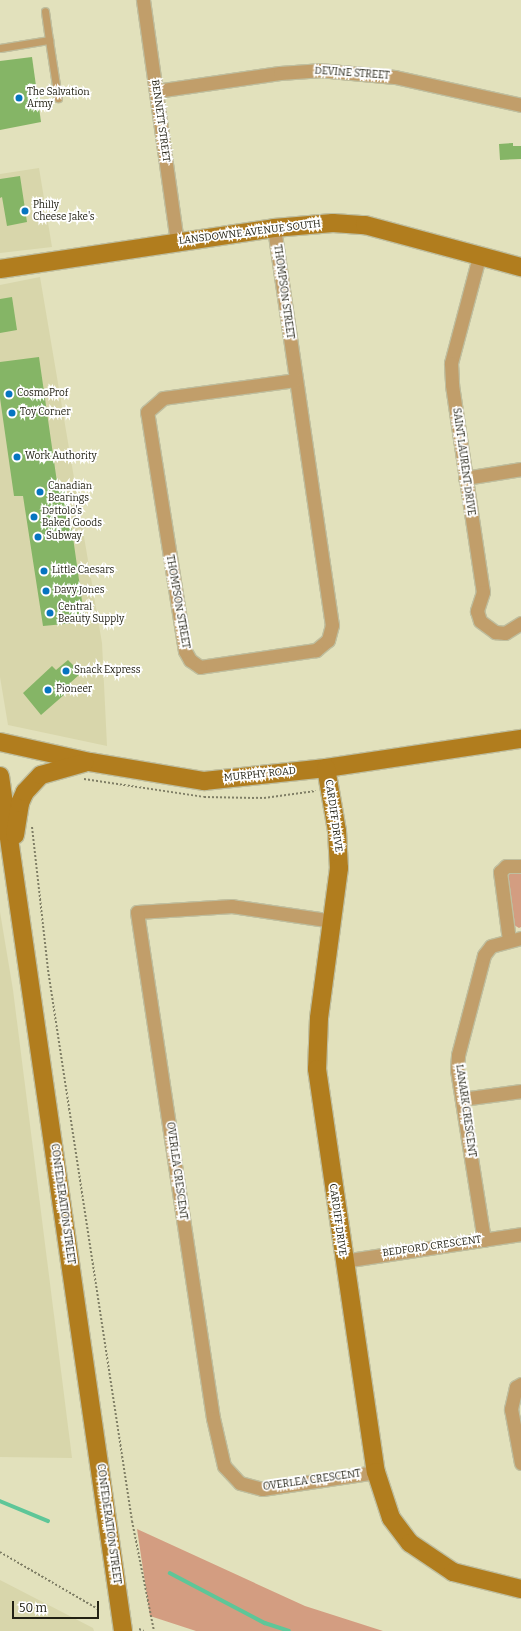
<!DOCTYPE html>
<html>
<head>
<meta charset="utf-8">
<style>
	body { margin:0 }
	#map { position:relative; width:521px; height:1631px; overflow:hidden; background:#e2e1bc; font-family:Bitter,serif }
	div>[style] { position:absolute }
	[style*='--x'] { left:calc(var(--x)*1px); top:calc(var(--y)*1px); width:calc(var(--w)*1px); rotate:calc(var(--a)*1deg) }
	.built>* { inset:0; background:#d8d6ab }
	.green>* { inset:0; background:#d39d81 }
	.stream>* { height:3.5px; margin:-1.75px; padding:0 1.75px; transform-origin:1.75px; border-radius:1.75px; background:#5ec698 }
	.building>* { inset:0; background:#85b566 }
	.path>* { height:2px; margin-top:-1px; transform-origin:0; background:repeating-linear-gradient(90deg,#807f66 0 2px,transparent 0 4px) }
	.roads { filter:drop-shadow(1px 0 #bfbe9e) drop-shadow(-1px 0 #bfbe9e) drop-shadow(0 1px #bfbe9e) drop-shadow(0 -1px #bfbe9e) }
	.lane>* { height:7px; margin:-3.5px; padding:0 3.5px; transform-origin:3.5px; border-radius:3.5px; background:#c19e6a }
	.street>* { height:13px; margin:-6.5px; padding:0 6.5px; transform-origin:6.5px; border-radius:6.5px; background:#c19e6a }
	.secondary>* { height:18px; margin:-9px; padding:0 9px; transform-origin:9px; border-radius:9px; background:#b17d1e }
	.dots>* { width:11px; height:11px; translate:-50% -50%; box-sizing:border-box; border:2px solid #fff; border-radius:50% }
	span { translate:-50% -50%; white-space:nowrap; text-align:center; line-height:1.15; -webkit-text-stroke:3.5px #fff; paint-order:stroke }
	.street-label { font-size:10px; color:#222114 }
	.poi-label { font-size:10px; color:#222114 }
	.left { translate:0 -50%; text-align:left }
	.scale { position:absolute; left:12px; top:1601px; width:87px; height:18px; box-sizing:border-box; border:2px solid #222114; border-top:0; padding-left:5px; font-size:12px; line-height:14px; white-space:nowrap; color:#222114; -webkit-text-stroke:3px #fff; paint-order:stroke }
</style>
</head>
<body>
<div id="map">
	<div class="built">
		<div style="clip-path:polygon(39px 168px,52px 247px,0 253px,0 174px)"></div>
		<div style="clip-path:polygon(40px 277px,102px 643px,107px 746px,8px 725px,0 677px,0 285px)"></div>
		<div style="clip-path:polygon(0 912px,13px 990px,72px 1458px,0 1457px)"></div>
		<div style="clip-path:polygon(0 1580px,93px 1628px,94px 1631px,0 1631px)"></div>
	</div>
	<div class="green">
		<div style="clip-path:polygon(513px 871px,521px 873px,521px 927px,519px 928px,514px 925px,507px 875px)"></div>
		<div style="clip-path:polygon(137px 1529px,305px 1606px,383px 1631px,196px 1631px,150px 1616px)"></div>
	</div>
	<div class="stream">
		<div style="--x:0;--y:1501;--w:52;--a:22.6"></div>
		<div style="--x:170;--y:1573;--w:107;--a:27.8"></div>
		<div style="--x:265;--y:1623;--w:25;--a:18"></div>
	</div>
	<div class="building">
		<div style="clip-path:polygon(32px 57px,41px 122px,0 130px,0 61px)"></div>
		<div style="clip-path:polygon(513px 143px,513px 146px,521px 146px,521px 159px,500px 160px,499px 144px)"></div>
		<div style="clip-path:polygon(20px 176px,27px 222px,7px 226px,2px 197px,0 198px,0 179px)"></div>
		<div style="clip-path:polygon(12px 297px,17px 330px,0 333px,0 299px)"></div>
		<div style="clip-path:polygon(39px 357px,58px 489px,66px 488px,85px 622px,43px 626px,23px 496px,14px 496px,0 398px,0 362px)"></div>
		<div style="clip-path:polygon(68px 660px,81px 673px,69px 684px,73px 687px,41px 715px,23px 693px,52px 666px,56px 670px)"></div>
	</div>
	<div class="path">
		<div style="--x:84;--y:779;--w:121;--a:8.5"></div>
		<div style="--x:204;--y:797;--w:60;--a:1"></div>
		<div style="--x:264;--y:798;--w:52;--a:-7.7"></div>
		<div style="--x:32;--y:827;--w:144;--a:83.6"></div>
		<div style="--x:48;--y:970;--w:557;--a:81.33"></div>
		<div style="--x:132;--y:1521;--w:112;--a:78.7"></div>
		<div style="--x:0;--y:1552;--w:113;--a:30.2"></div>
		<div style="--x:139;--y:1629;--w:5;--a:22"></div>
	</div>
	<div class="roads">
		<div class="lane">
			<div style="--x:49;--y:40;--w:59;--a:81.2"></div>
			<div style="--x:0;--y:48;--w:50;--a:-9.3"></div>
			<div style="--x:49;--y:40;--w:29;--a:-98"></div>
		</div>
		<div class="street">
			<div style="--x:143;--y:0;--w:244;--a:82"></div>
			<div style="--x:156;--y:91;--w:125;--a:-8.3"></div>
			<div style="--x:280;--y:73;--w:39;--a:-4"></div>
			<div style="--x:319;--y:70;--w:76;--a:5.3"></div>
			<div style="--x:395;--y:77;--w:129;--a:12.5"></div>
			<div style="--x:274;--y:228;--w:401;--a:81.7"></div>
			<div style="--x:332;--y:625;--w:16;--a:105"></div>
			<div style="--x:328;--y:640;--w:16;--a:140"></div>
			<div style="--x:316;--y:650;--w:117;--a:171.7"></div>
			<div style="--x:200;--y:667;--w:12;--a:-145"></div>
			<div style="--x:190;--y:660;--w:10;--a:-119"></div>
			<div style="--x:185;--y:651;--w:242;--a:-99"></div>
			<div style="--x:147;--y:412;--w:21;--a:-41"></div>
			<div style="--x:163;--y:398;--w:134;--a:-7.7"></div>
			<div style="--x:479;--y:257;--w:110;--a:104.8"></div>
			<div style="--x:451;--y:363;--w:22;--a:87"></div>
			<div style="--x:452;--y:385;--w:209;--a:81.5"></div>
			<div style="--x:483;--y:592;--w:20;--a:108"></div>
			<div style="--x:477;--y:611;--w:10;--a:73"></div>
			<div style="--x:480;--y:621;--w:19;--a:36"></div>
			<div style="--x:495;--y:632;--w:10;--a:6"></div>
			<div style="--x:505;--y:633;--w:19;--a:-32"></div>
			<div style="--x:465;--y:478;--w:57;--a:-9.1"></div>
			<div style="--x:333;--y:921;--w:102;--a:-171.6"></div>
			<div style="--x:232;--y:906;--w:95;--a:176.4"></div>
			<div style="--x:137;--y:912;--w:512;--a:81.46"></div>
			<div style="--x:213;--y:1418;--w:49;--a:77.1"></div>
			<div style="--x:224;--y:1466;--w:23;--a:47"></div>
			<div style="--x:240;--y:1483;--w:23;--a:15"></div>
			<div style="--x:262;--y:1489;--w:115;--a:-8.5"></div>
			<div style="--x:509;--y:940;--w:69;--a:-97.5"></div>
			<div style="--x:500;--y:872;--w:8;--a:-45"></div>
			<div style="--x:506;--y:866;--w:15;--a:0"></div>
			<div style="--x:462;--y:1099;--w:60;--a:-7.7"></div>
			<div style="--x:484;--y:1240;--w:172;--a:-99"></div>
			<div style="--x:457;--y:1070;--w:15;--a:-86"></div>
			<div style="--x:458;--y:1055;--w:103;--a:-75.4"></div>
			<div style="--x:484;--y:955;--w:11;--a:-52"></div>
			<div style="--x:491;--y:946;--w:31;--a:-15"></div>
			<div style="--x:343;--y:1261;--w:180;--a:-8.6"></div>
			<div style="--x:521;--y:1384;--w:6;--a:149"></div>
			<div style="--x:516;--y:1387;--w:23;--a:103"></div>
			<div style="--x:511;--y:1409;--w:55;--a:79.5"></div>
		</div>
		<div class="secondary">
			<div style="--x:0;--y:269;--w:277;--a:-8.5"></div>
			<div style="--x:274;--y:228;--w:59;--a:-4.8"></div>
			<div style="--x:333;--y:223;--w:32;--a:4"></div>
			<div style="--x:365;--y:225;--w:162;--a:15.1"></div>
			<div style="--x:0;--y:742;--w:92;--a:12.5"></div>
			<div style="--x:90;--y:762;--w:116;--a:9.5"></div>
			<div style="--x:204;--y:781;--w:123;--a:-6.1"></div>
			<div style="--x:326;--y:768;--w:197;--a:-8.5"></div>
			<div style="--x:326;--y:768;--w:64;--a:80.1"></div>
			<div style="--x:337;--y:831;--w:37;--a:87"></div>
			<div style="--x:339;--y:868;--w:151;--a:97.6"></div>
			<div style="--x:319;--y:1018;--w:51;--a:92.2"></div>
			<div style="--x:317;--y:1069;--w:407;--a:81.7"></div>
			<div style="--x:376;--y:1472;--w:48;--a:71.9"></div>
			<div style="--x:391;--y:1518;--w:31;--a:53"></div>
			<div style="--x:410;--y:1543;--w:52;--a:34"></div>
			<div style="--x:453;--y:1572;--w:70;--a:14"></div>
			<div style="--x:0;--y:776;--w:864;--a:81.81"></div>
			<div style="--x:15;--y:835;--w:32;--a:-81"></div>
			<div style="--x:20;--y:803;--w:12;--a:-66"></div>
			<div style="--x:25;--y:792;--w:23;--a:-47"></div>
			<div style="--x:41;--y:775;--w:45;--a:-15.6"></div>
		</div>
	</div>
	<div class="dots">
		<div style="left:19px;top:98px;background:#0675c0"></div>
		<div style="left:25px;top:211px;background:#0675c0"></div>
		<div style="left:9px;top:394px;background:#0675c0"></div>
		<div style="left:12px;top:413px;background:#0675c0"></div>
		<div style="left:17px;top:457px;background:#0675c0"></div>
		<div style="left:40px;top:492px;background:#0675c0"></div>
		<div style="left:34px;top:517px;background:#0675c0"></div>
		<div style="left:38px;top:537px;background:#0675c0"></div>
		<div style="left:44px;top:571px;background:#0675c0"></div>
		<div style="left:46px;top:591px;background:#0675c0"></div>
		<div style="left:50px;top:613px;background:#0675c0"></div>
		<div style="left:66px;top:671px;background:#0675c0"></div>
		<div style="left:48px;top:690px;background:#0675c0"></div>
	</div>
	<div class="street-label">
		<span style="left:352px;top:74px;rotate:4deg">DEVINE STREET</span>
		<span style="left:160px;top:121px;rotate:82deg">BENNETT STREET</span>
		<span style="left:250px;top:233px;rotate:-7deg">LANSDOWNE AVENUE SOUTH</span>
		<span style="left:283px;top:292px;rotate:82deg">THOMPSON STREET</span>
		<span style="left:463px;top:462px;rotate:82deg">SAINT LAURENT DRIVE</span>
		<span style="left:177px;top:602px;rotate:80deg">THOMPSON STREET</span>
		<span style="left:260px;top:775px;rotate:-6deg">MURPHY ROAD</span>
		<span style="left:333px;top:816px;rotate:82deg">CARDIFF DRIVE</span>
		<span style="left:465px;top:1111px;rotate:82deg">LANARK CRESCENT</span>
		<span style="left:176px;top:1171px;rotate:82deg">OVERLEA CRESCENT</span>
		<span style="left:62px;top:1204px;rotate:82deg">CONFEDERATION STREET</span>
		<span style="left:337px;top:1220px;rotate:82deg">CARDIFF DRIVE</span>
		<span style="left:432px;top:1247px;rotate:-8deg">BEDFORD CRESCENT</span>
		<span style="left:312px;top:1481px;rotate:-8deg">OVERLEA CRESCENT</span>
		<span style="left:108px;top:1524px;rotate:82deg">CONFEDERATION STREET</span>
	</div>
	<div class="poi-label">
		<span class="left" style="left:27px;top:98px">The Salvation<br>Army</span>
		<span class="left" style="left:33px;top:211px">Philly<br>Cheese Jake's</span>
		<span class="left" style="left:17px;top:394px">CosmoProf</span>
		<span class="left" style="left:20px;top:413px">Toy Corner</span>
		<span class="left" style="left:25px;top:457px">Work Authority</span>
		<span class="left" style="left:48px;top:492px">Canadian<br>Bearings</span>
		<span class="left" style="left:42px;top:517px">Dattolo's<br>Baked Goods</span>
		<span class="left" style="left:46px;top:537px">Subway</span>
		<span class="left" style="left:52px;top:571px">Little Caesars</span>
		<span class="left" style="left:54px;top:591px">Davy Jones</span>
		<span class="left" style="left:58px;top:613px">Central<br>Beauty Supply</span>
		<span class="left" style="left:74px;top:671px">Snack Express</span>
		<span class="left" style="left:56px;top:690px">Pioneer</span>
	</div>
	<div class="scale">50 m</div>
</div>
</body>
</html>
